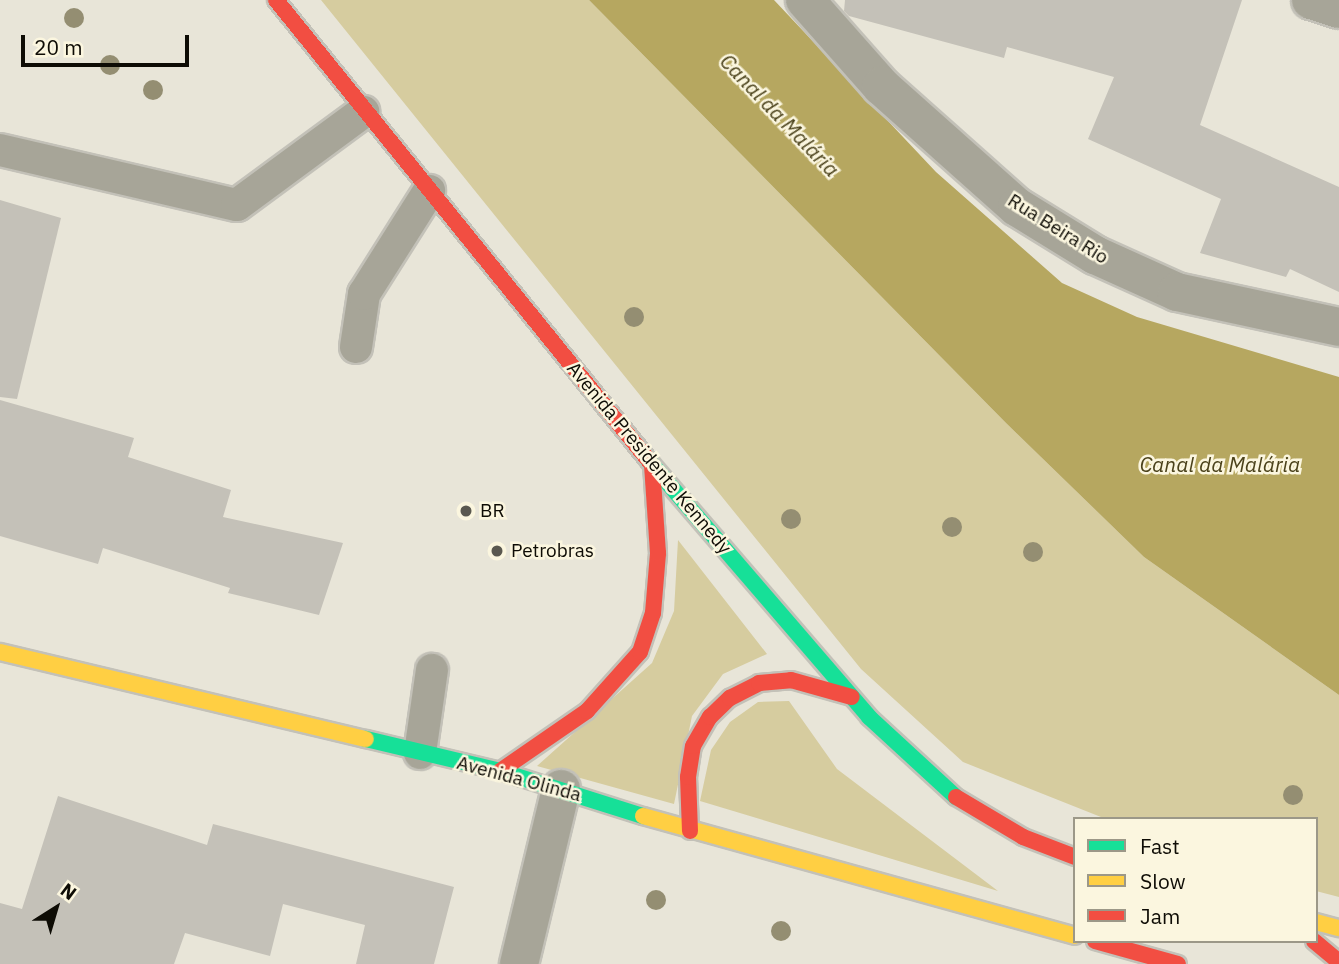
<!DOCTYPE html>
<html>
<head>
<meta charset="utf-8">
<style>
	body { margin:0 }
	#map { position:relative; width:1339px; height:964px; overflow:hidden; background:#e8e5d8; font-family:"IBM Plex Sans",sans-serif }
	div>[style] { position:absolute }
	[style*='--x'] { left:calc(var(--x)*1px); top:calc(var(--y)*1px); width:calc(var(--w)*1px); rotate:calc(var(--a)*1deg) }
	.green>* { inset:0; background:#d6cc9f }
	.water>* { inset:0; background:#b6a760 }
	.building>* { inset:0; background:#c4c1b8 }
	.roads { filter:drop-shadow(2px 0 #c3c1b8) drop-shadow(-2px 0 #c3c1b8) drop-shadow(0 2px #c3c1b8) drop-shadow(0 -2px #c3c1b8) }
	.lane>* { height:32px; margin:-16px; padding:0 16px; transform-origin:16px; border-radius:16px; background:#a7a598 }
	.street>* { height:38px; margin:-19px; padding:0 19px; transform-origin:19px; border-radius:19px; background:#a7a598 }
	.fast>* { height:16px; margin:-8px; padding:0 8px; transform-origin:8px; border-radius:8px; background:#16e098 }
	.slow>* { height:16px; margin:-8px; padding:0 8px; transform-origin:8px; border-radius:8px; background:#ffcf43 }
	.jam>* { height:16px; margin:-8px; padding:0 8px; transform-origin:8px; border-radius:8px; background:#f24e42 }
	.trees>* { width:20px; height:20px; margin:-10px; border-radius:50%; background:#948e72 }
	.dots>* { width:19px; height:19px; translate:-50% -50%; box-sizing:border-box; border:4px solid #fbf6df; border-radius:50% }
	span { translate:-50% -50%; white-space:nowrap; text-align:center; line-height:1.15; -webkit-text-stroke:5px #fbf6df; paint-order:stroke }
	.street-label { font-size:19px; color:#0e0c05 }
	.poi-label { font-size:19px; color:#0e0c05 }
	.left { translate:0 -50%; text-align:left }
	.water-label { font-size:21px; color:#4b421b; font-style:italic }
	.legend { position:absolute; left:1073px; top:817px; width:245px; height:126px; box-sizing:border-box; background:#fbf6df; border:2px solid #9c9888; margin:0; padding:9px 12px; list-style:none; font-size:21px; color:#0e0c05 }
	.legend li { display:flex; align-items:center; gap:14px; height:35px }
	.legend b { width:35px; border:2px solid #9c9888 }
	.north { position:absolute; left:21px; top:873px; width:70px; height:70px; -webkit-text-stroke:5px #fbf6df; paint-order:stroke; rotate:37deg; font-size:19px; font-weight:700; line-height:28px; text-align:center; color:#0e0c05 }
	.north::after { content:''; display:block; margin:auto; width:24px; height:32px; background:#0e0c05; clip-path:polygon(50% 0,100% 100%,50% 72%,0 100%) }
	.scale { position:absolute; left:21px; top:35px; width:168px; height:32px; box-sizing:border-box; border:4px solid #0e0c05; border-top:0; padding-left:9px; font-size:21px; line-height:24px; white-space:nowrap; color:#0e0c05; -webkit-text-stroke:5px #fbf6df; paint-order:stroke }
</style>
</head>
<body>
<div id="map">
	<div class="green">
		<div style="clip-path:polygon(321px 0,589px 0,1006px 423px,1144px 557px,1339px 695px,1339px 897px,1316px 891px,1316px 819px,1106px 819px,963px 762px,861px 669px)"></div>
		<div style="clip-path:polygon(678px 540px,767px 654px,723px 674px,692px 716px,674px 804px,537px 766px,652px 663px,674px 611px)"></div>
		<div style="clip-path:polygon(789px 701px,837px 769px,998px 891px,700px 801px,711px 750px,730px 722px,758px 702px)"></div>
	</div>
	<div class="water">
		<div style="clip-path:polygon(589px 0,774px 0,936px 172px,1062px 283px,1137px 317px,1339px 377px,1339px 695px,1144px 557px,1006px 423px)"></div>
	</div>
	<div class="building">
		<div style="clip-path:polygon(845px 0,1242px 0,1200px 125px,1339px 187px,1339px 292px,1290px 269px,1286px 277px,1200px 253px,1221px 199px,1088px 139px,1114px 77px,1007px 47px,1004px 58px,849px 16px,844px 11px)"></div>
		<div style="clip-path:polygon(0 200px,61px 218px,17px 399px,0 397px)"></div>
		<div style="clip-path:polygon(0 400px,134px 438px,128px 457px,231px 490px,223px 517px,343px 543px,319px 615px,228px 593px,230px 588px,103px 548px,98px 564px,0 536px)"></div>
		<div style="clip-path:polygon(58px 796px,207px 845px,213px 824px,454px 887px,434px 964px,356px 964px,365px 925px,283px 904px,270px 956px,185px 933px,174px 964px,0 964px,0 903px,22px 909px)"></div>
	</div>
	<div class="roads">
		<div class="lane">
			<div style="--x:0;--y:150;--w:243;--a:13.1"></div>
			<div style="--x:237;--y:205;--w:157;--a:-36.4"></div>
			<div style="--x:356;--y:347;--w:54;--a:-81.4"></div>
			<div style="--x:364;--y:294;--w:122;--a:-57.7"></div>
			<div style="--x:420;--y:753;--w:84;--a:-81.8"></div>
		</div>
		<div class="street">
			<div style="--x:805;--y:0;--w:115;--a:48.5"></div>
			<div style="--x:881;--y:86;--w:182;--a:41.7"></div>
			<div style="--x:1017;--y:207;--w:92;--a:31.6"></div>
			<div style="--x:1095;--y:255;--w:90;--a:24.3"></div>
			<div style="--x:1177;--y:292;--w:166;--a:12.2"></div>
			<div style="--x:1311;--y:0;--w:29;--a:18"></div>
			<div style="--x:519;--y:964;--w:180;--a:-76.5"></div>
		</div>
		<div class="fast">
			<div style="--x:649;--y:461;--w:338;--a:49.3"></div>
			<div style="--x:869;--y:717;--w:118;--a:42.6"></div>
			<div style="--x:366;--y:739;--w:138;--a:13.4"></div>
			<div style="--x:500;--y:771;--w:150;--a:17.5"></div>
		</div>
		<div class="slow">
			<div style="--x:0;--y:652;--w:376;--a:13.4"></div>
			<div style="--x:643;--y:816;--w:448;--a:15.5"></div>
			<div style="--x:1316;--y:922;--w:24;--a:15"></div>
		</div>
		<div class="jam">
			<div style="--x:276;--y:0;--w:593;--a:51.02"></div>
			<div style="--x:500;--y:771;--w:106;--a:-34.6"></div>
			<div style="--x:587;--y:711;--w:79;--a:-48.1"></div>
			<div style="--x:640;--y:652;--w:41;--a:-71.6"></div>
			<div style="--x:653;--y:613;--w:60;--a:-85.2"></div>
			<div style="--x:658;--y:553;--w:88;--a:-93.9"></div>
			<div style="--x:956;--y:797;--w:78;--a:30.8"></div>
			<div style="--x:1023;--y:837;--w:56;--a:21"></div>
			<div style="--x:690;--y:831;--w:54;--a:-92.1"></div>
			<div style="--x:688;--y:777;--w:31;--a:-81"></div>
			<div style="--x:693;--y:746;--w:34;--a:-60"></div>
			<div style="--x:710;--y:717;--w:28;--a:-44"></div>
			<div style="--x:730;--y:698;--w:33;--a:-27"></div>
			<div style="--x:759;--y:683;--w:32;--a:-5"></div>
			<div style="--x:791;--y:680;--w:63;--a:15.6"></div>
			<div style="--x:1095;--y:941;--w:86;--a:15.5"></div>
			<div style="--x:1314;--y:941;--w:33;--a:40"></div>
		</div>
	</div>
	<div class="trees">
		<div style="left:74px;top:18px"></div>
		<div style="left:110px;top:65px"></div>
		<div style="left:153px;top:90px"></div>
		<div style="left:634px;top:317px"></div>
		<div style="left:791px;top:519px"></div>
		<div style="left:952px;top:527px"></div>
		<div style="left:1033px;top:552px"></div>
		<div style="left:1293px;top:795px"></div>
		<div style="left:656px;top:900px"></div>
		<div style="left:781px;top:931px"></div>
	</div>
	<div class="dots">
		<div style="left:466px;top:511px;background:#5a584f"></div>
		<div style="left:497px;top:551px;background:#5a584f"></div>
	</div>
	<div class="street-label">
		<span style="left:1058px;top:229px;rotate:32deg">Rua Beira Rio</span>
		<span style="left:649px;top:458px;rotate:50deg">Avenida Presidente Kennedy</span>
		<span style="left:519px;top:779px;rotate:15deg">Avenida Olinda</span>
	</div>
	<div class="poi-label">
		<span class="left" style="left:480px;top:511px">BR</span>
		<span class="left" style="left:511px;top:551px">Petrobras</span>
	</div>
	<div class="water-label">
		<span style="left:780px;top:115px;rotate:46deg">Canal da Malária</span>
		<span style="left:1220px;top:464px">Canal da Malária</span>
	</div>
	<ul class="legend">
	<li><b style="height:9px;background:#16e098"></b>Fast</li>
	<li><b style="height:9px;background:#ffcf43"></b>Slow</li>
	<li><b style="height:9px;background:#f24e42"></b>Jam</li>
	</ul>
	<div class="north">N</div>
	<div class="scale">20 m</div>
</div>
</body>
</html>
